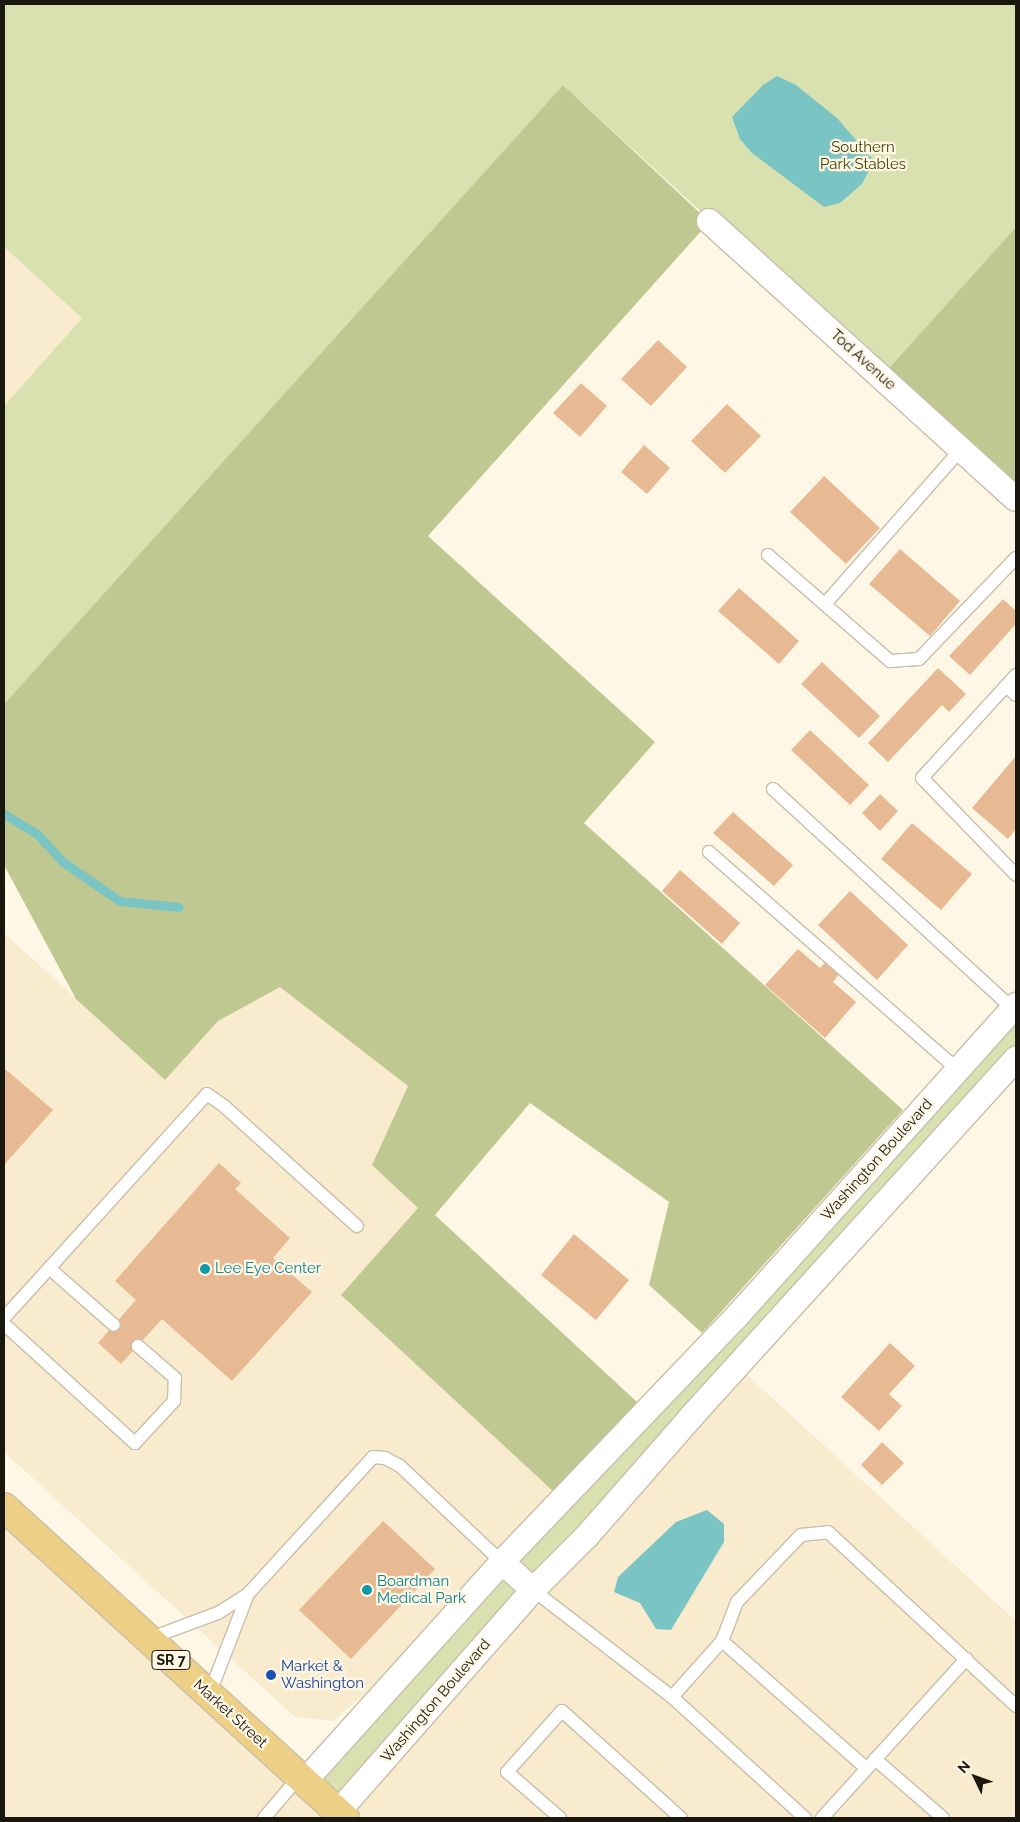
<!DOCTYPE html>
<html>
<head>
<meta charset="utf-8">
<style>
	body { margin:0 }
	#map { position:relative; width:1020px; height:1822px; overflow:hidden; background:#fff7e5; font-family:Raleway,sans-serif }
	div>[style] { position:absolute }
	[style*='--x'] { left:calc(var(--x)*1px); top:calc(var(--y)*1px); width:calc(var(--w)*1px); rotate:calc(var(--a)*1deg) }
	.built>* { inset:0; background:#f8ebce }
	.green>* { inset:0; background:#dae1b1 }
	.forest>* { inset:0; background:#c0c891 }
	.water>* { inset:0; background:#7ac4c4 }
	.stream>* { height:9px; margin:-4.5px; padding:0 4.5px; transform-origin:4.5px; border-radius:4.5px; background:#7ac4c4 }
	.building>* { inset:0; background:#e8ba94 }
	.roads { filter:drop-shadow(1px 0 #c9bfaa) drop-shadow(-1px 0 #c9bfaa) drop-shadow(0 1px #c9bfaa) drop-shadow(0 -1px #c9bfaa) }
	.service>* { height:12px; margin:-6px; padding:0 6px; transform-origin:6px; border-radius:6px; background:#fff }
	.minor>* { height:24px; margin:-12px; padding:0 12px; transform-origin:12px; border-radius:12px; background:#fff }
	.primary>* { height:28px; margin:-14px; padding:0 14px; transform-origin:14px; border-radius:14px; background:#edcf86 }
	.dots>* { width:14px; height:14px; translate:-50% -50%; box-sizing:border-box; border:2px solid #fff7e5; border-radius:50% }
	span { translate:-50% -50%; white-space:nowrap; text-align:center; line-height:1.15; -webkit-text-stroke:4.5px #fff7e5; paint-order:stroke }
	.shield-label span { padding:1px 4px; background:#fff7e5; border:1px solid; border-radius:4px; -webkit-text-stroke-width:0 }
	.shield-label { font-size:14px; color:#1a170f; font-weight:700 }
	.park-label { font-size:15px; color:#424704 }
	.street-label { font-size:15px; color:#1a170f }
	.culture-label { font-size:15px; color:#0d838f }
	.left { translate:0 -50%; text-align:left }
	.transit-label { font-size:15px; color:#164399 }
	.frame { position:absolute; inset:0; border:5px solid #1a170f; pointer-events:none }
	.north { position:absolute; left:950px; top:1752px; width:50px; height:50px; -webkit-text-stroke:4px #fff7e5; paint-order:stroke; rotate:312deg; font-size:14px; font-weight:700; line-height:20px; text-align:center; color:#1a170f }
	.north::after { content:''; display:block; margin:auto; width:18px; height:22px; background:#1a170f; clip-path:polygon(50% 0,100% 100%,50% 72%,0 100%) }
</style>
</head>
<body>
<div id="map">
	<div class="built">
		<div style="clip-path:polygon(4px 247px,83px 317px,4px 406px)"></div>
		<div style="clip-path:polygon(4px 933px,165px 1079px,218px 1021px,280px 986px,408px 1086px,372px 1165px,419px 1208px,341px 1295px,554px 1492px,379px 1682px,333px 1721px,295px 1717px,4px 1452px)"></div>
		<div style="clip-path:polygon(737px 1366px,1016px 1621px,1016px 1818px,4px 1818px,4px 1507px,299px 1777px)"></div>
	</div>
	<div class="green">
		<div style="clip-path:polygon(4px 4px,1016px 4px,1016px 227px,881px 377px,563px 85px,4px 704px,4px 406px,82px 318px,4px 247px)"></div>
		<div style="clip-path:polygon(1016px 1005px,1016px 1058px,338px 1812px,304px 1782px)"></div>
	</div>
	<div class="forest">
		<div style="clip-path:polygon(563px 85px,701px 214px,703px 229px,428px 536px,655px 742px,584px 823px,903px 1110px,702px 1333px,649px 1285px,669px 1202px,530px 1103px,435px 1215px,637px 1402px,554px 1492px,341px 1295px,418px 1208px,372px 1165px,408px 1086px,280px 987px,218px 1021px,165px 1080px,76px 999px,4px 865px,4px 704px)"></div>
		<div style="clip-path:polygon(1016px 227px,1016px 499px,881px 377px)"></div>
	</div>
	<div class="water">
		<div style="clip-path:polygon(777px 76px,796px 85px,837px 118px,874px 161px,862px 184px,840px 203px,824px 207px,752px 153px,740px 139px,732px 117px,763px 85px)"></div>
		<div style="clip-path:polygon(707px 1510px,724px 1524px,724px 1542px,671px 1630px,656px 1629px,640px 1603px,614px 1592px,618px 1577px,676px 1522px)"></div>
	</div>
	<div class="stream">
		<div style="--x:4;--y:814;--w:39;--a:31"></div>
		<div style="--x:37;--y:834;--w:38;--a:47"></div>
		<div style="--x:63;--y:862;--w:69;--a:34.4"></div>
		<div style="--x:120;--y:901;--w:59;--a:5.8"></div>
	</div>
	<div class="building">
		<div style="clip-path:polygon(658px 340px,687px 367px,651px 406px,621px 379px)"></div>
		<div style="clip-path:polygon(581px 383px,607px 406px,580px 437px,553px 413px)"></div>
		<div style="clip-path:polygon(727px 404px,761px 436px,725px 473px,691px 441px)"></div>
		<div style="clip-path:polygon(644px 445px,670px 468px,647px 494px,621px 472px)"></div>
		<div style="clip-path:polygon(824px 476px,880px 528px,846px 564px,790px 512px)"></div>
		<div style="clip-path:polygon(900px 549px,960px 601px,930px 636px,869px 584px)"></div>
		<div style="clip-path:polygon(739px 588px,799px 641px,779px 664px,718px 611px)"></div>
		<div style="clip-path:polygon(1003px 599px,1016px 611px,1016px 624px,970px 675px,949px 656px)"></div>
		<div style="clip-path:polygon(822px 662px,880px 716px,859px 738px,801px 684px)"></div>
		<div style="clip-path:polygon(938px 668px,966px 694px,949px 712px,942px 705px,888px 762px,868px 743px)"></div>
		<div style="clip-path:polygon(810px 730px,869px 785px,850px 805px,791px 750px)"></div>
		<div style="clip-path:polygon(1016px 756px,1016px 829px,1008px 839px,972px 808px)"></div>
		<div style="clip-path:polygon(880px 794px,898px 811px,880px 831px,862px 813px)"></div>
		<div style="clip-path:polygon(733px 812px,793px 865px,774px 886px,713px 833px)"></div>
		<div style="clip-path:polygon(912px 823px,972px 874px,941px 910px,881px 859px)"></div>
		<div style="clip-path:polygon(680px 870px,740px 923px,722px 944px,662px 891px)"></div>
		<div style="clip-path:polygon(850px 891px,908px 945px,877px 980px,818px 925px)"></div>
		<div style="clip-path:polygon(798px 949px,820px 968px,826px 962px,839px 974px,833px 982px,856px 1002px,825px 1038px,765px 985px)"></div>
		<div style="clip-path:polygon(4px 1068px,53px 1110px,4px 1165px)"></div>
		<div style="clip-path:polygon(219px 1163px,241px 1183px,235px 1189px,290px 1238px,273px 1258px,312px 1292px,232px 1381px,162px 1319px,121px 1364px,98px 1343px,136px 1300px,115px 1281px)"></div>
		<div style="clip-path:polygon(574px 1234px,629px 1280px,596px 1320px,541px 1275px)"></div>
		<div style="clip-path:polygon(890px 1343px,915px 1366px,889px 1394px,902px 1406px,879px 1431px,841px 1397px)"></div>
		<div style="clip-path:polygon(882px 1442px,904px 1463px,882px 1485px,861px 1465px)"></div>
		<div style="clip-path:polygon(383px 1521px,435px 1569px,351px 1659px,299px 1610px)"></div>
	</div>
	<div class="roads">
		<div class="service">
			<div style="--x:768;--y:555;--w:162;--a:41"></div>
			<div style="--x:890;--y:661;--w:29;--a:-4"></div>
			<div style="--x:919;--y:659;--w:140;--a:-46.2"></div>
			<div style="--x:825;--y:604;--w:206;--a:-48.7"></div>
			<div style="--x:1016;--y:675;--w:139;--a:132.4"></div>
			<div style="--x:922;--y:778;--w:135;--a:45.9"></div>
			<div style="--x:1006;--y:686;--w:13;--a:42"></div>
			<div style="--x:773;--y:789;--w:326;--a:42.5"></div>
			<div style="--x:709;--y:852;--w:331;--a:41.2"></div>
			<div style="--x:49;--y:1268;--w:86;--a:41.2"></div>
			<div style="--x:4;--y:1318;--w:302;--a:-47.8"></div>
			<div style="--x:207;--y:1094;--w:21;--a:35"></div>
			<div style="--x:224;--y:1106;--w:179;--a:42.1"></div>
			<div style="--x:4;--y:1324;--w:177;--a:42.3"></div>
			<div style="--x:135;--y:1443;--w:57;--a:-47.1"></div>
			<div style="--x:174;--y:1401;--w:23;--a:-88"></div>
			<div style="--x:175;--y:1378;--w:49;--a:-139.1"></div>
			<div style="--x:533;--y:1590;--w:175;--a:37.6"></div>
			<div style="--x:672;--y:1697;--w:75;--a:-48.2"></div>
			<div style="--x:722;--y:1641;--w:42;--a:-69"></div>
			<div style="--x:737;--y:1602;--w:93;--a:-46.3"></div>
			<div style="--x:801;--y:1535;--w:27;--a:-6"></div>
			<div style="--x:828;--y:1532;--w:256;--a:42.8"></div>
			<div style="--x:148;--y:1639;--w:75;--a:-20.4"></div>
			<div style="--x:218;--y:1613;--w:36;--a:-32"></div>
			<div style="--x:248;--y:1594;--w:185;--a:-47.6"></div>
			<div style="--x:373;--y:1457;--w:12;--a:5"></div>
			<div style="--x:385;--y:1458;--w:17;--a:28"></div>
			<div style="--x:400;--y:1466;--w:140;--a:43.3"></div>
			<div style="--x:722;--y:1641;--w:193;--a:41.4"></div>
			<div style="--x:209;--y:1695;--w:108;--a:-68.9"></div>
			<div style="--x:672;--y:1697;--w:180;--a:42.3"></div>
			<div style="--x:875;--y:1759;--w:90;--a:40.9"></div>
			<div style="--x:264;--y:1818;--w:54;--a:-49.5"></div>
			<div style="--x:560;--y:1818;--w:70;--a:-139"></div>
			<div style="--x:507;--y:1772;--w:82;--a:-48"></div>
			<div style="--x:562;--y:1711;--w:160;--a:42"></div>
			<div style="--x:822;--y:1818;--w:215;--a:-47.8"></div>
		</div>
		<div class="minor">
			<div style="--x:709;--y:221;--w:414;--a:42.2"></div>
			<div style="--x:502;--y:1562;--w:42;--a:42.1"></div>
			<div style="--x:304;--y:1782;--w:296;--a:-48"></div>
			<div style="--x:502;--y:1562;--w:340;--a:-46.3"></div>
			<div style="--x:737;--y:1316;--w:418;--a:-48.1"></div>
			<div style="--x:338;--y:1812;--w:295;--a:-48.7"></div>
			<div style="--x:533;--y:1590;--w:76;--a:-45"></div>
			<div style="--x:587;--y:1536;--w:158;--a:-48.8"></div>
			<div style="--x:691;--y:1417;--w:484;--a:-47.8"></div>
		</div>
		<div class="primary">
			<div style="--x:4;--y:1507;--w:462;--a:42.4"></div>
		</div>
	</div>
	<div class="dots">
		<div style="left:205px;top:1269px;background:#0f9aa8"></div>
		<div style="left:367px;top:1590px;background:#0f9aa8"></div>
		<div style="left:271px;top:1675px;background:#1a4fb4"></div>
	</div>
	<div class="shield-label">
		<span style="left:171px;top:1660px">SR 7</span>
	</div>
	<div class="park-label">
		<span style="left:863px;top:156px">Southern<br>Park Stables</span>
	</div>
	<div class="street-label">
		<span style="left:863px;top:360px;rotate:42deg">Tod Avenue</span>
		<span style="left:877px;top:1160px;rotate:-48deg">Washington Boulevard</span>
		<span style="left:436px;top:1701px;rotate:-49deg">Washington Boulevard</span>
		<span style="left:230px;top:1714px;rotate:42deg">Market Street</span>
	</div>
	<div class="culture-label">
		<span class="left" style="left:215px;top:1269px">Lee Eye Center</span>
		<span class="left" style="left:377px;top:1590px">Boardman<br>Medical Park</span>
	</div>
	<div class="transit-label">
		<span class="left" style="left:281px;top:1675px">Market &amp;<br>Washington</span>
	</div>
	<div class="frame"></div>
	<div class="north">N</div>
</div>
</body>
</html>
